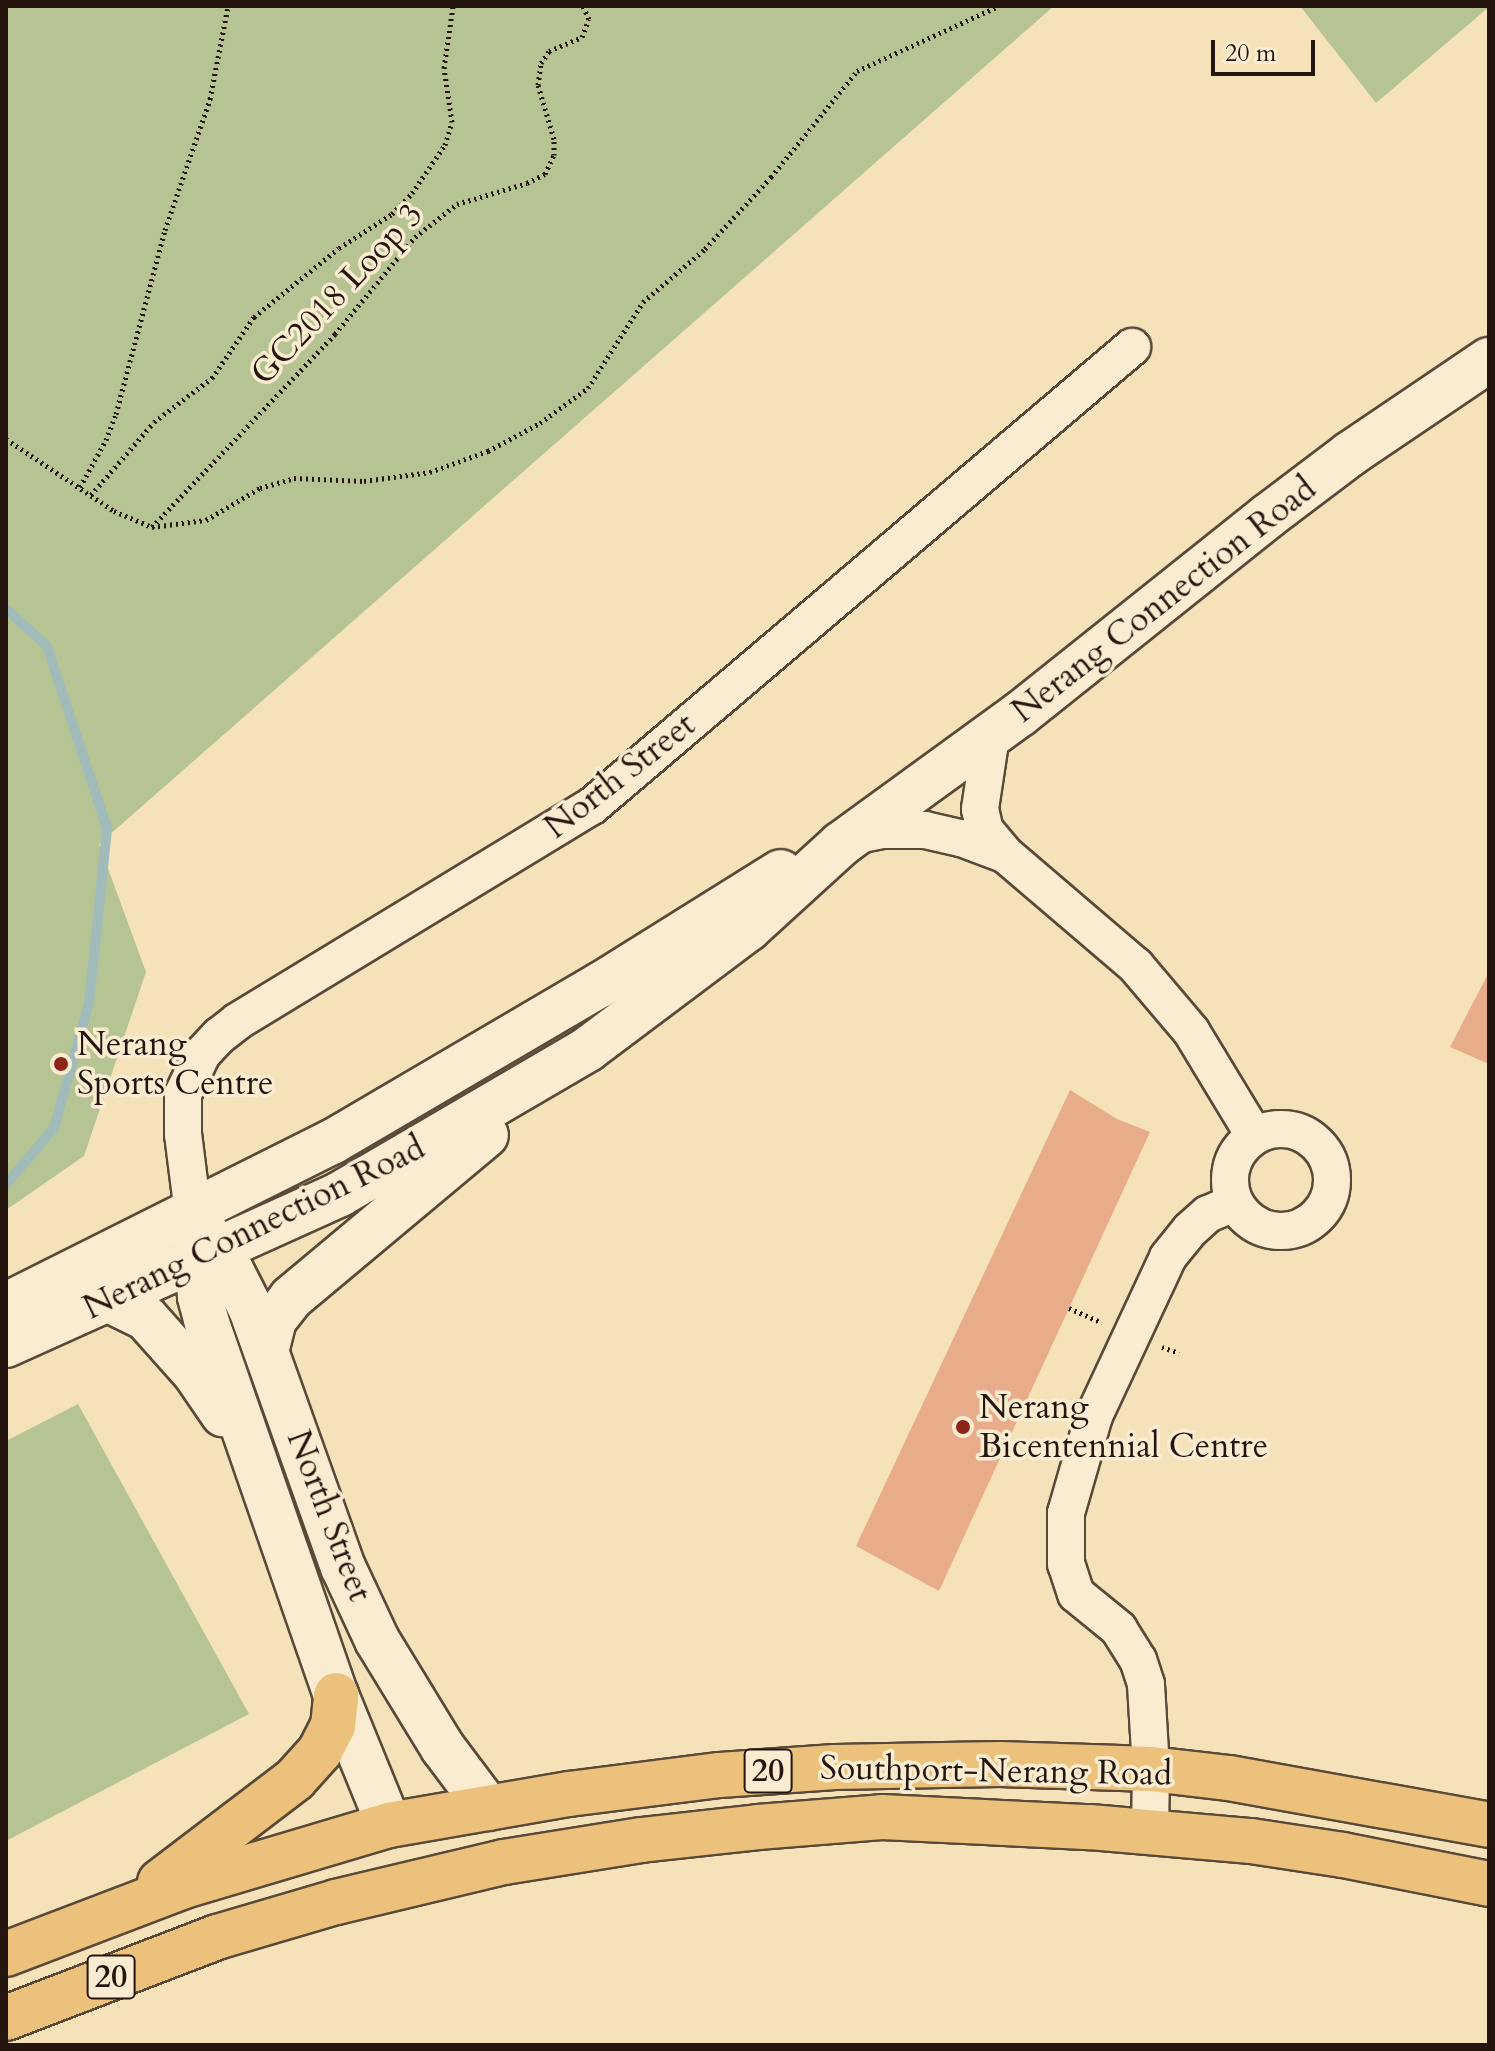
<!DOCTYPE html>
<html>
<head>
<meta charset="utf-8">
<style>
	body { margin:0 }
	#map { position:relative; width:1495px; height:2051px; overflow:hidden; background:#f6e2b8; font-family:Cardo,serif }
	div>[style] { position:absolute }
	[style*='--x'] { left:calc(var(--x)*1px); top:calc(var(--y)*1px); width:calc(var(--w)*1px); rotate:calc(var(--a)*1deg) }
	.green>* { inset:0; background:#b6c494 }
	.stream>* { height:10px; margin:-5px; padding:0 5px; transform-origin:5px; border-radius:5px; background:#a1bbba }
	.building>* { inset:0; background:#e9ac8b }
	.path>* { height:5px; margin-top:-2.5px; transform-origin:0; background:repeating-linear-gradient(90deg,#24160e 0 2px,transparent 0 6px) }
	.roads { filter:drop-shadow(2px 0 #584938) drop-shadow(-2px 0 #584938) drop-shadow(0 2px #584938) drop-shadow(0 -2px #584938) }
	.minor>* { height:36px; margin:-18px; padding:0 18px; transform-origin:18px; border-radius:18px; background:#f9ecd1 }
	.minor>.ring { margin:-18px; padding:0; box-sizing:content-box; background:none; border:36px solid #f9ecd1; border-radius:50% }
	.secondary>* { height:44px; margin:-22px; padding:0 22px; transform-origin:22px; border-radius:22px; background:#f9ecd1 }
	.primary>* { height:44px; margin:-22px; padding:0 22px; transform-origin:22px; border-radius:22px; background:#ebc17c }
	.dots>* { width:22px; height:22px; translate:-50% -50%; box-sizing:border-box; border:4px solid #f9ecd1; border-radius:50% }
	span { translate:-50% -50%; white-space:nowrap; text-align:center; line-height:1.15; -webkit-text-stroke:7px #f9ecd1; paint-order:stroke }
	.shield-label span { padding:2px 6px; background:#f9ecd1; border:2px solid; border-radius:6px; -webkit-text-stroke-width:0 }
	.shield-label { font-size:32px; color:#24160e; font-weight:700 }
	.street-label { font-size:34px; color:#24160e }
	.poi-label { font-size:34px; color:#24160e }
	.left { translate:0 -50%; text-align:left }
	.frame { position:absolute; inset:0; border:8px solid #24160e; pointer-events:none }
	.scale { position:absolute; left:1211px; top:40px; width:104px; height:36px; box-sizing:border-box; border:4px solid #24160e; border-top:0; padding-left:10px; font-size:24px; line-height:28px; white-space:nowrap; color:#24160e; -webkit-text-stroke:6px #f9ecd1; paint-order:stroke }
</style>
</head>
<body>
<div id="map">
	<div class="green">
		<div style="clip-path:polygon(6px 6px,1054px 6px,99px 844px,146px 972px,84px 1156px,6px 1210px)"></div>
		<div style="clip-path:polygon(1300px 6px,1489px 6px,1489px 7px,1376px 103px)"></div>
		<div style="clip-path:polygon(78px 1404px,249px 1714px,6px 1841px,6px 1441px)"></div>
	</div>
	<div class="stream">
		<div style="--x:6;--y:609;--w:55;--a:42.1"></div>
		<div style="--x:47;--y:646;--w:193;--a:71.8"></div>
		<div style="--x:107;--y:829;--w:175;--a:95.9"></div>
		<div style="--x:89;--y:1003;--w:130;--a:105.6"></div>
		<div style="--x:54;--y:1128;--w:74;--a:130.6"></div>
	</div>
	<div class="building">
		<div style="clip-path:polygon(1489px 972px,1489px 1064px,1450px 1047px)"></div>
		<div style="clip-path:polygon(1070px 1090px,1117px 1119px,1150px 1132px,939px 1591px,856px 1546px)"></div>
	</div>
	<div class="path">
		<div style="--x:6;--y:439;--w:130;--a:33.7"></div>
		<div style="--x:114;--y:511;--w:41;--a:22.8"></div>
		<div style="--x:152;--y:527;--w:54;--a:-7.4"></div>
		<div style="--x:206;--y:520;--w:63;--a:-30.7"></div>
		<div style="--x:260;--y:488;--w:35;--a:-16"></div>
		<div style="--x:294;--y:478;--w:70;--a:2.5"></div>
		<div style="--x:364;--y:481;--w:67;--a:-7.8"></div>
		<div style="--x:430;--y:472;--w:62;--a:-19.9"></div>
		<div style="--x:488;--y:451;--w:59;--a:-28.3"></div>
		<div style="--x:540;--y:423;--w:59;--a:-36.1"></div>
		<div style="--x:588;--y:388;--w:102;--a:-57.4"></div>
		<div style="--x:643;--y:302;--w:82;--a:-40.5"></div>
		<div style="--x:705;--y:249;--w:98;--a:-47.5"></div>
		<div style="--x:771;--y:177;--w:136;--a:-50.9"></div>
		<div style="--x:857;--y:71;--w:156;--a:-24.6"></div>
		<div style="--x:80;--y:487;--w:54;--a:-61"></div>
		<div style="--x:106;--y:440;--w:28;--a:-69"></div>
		<div style="--x:116;--y:414;--w:190;--a:-75.1"></div>
		<div style="--x:165;--y:230;--w:139;--a:-71"></div>
		<div style="--x:210;--y:99;--w:95;--a:-79"></div>
		<div style="--x:91;--y:495;--w:96;--a:-49.2"></div>
		<div style="--x:154;--y:422;--w:73;--a:-37.2"></div>
		<div style="--x:212;--y:378;--w:74;--a:-55.5"></div>
		<div style="--x:254;--y:317;--w:109;--a:-39.1"></div>
		<div style="--x:339;--y:248;--w:63;--a:-32.7"></div>
		<div style="--x:392;--y:214;--w:29;--a:-46"></div>
		<div style="--x:412;--y:193;--w:58;--a:-55.5"></div>
		<div style="--x:445;--y:145;--w:24;--a:-73"></div>
		<div style="--x:452;--y:122;--w:55;--a:-98.4"></div>
		<div style="--x:444;--y:68;--w:63;--a:-81.7"></div>
		<div style="--x:152;--y:527;--w:266;--a:-46.5"></div>
		<div style="--x:335;--y:334;--w:126;--a:-50.5"></div>
		<div style="--x:415;--y:237;--w:53;--a:-38.2"></div>
		<div style="--x:457;--y:204;--w:73;--a:-16.7"></div>
		<div style="--x:527;--y:183;--w:20;--a:-27"></div>
		<div style="--x:545;--y:174;--w:21;--a:-65"></div>
		<div style="--x:554;--y:155;--w:16;--a:-90"></div>
		<div style="--x:554;--y:139;--w:56;--a:-106.5"></div>
		<div style="--x:538;--y:85;--w:22;--a:-82"></div>
		<div style="--x:541;--y:63;--w:14;--a:-56"></div>
		<div style="--x:549;--y:51;--w:36;--a:-23"></div>
		<div style="--x:582;--y:37;--w:19;--a:-69"></div>
		<div style="--x:589;--y:19;--w:14;--a:-115"></div>
		<div style="--x:1069;--y:1308;--w:36;--a:24"></div>
		<div style="--x:1162;--y:1347;--w:18;--a:19"></div>
	</div>
	<div class="roads">
		<div class="minor">
			<div style="--x:991;--y:736;--w:74;--a:98.6"></div>
			<div style="--x:980;--y:809;--w:22;--a:77"></div>
			<div style="--x:985;--y:830;--w:33;--a:50"></div>
			<div style="--x:1006;--y:855;--w:170;--a:40.5"></div>
			<div style="--x:1135;--y:965;--w:87;--a:49.7"></div>
			<div style="--x:1191;--y:1031;--w:122;--a:58.8"></div>
			<div style="--x:852;--y:836;--w:33;--a:-11"></div>
			<div style="--x:884;--y:830;--w:41;--a:0"></div>
			<div style="--x:925;--y:830;--w:37;--a:13"></div>
			<div style="--x:961;--y:838;--w:46;--a:20.4"></div>
			<div class="ring" style="left:1230px;top:1129px;width:66px;height:66px"></div>
			<div style="--x:193;--y:1213;--w:80;--a:-97.2"></div>
			<div style="--x:183;--y:1134;--w:40;--a:-90"></div>
			<div style="--x:183;--y:1094;--w:44;--a:-64.6"></div>
			<div style="--x:202;--y:1054;--w:25;--a:-47"></div>
			<div style="--x:219;--y:1036;--w:24;--a:-38"></div>
			<div style="--x:238;--y:1021;--w:414;--a:-31.3"></div>
			<div style="--x:592;--y:806;--w:709;--a:-40.36"></div>
			<div style="--x:1150;--y:1833;--w:64;--a:-89.1"></div>
			<div style="--x:1151;--y:1769;--w:85;--a:-93.4"></div>
			<div style="--x:1146;--y:1684;--w:25;--a:-108"></div>
			<div style="--x:1138;--y:1660;--w:36;--a:-122"></div>
			<div style="--x:1119;--y:1629;--w:55;--a:-140.9"></div>
			<div style="--x:1076;--y:1594;--w:32;--a:-108"></div>
			<div style="--x:1066;--y:1564;--w:51;--a:-90"></div>
			<div style="--x:1066;--y:1513;--w:101;--a:-73.9"></div>
			<div style="--x:1094;--y:1416;--w:175;--a:-65"></div>
			<div style="--x:1168;--y:1257;--w:35;--a:-51"></div>
			<div style="--x:1190;--y:1230;--w:24;--a:-42"></div>
			<div style="--x:1208;--y:1214;--w:28;--a:-23"></div>
		</div>
		<div class="secondary">
			<div style="--x:201;--y:1225;--w:54;--a:56.3"></div>
			<div style="--x:231;--y:1270;--w:44;--a:62.9"></div>
			<div style="--x:251;--y:1309;--w:274;--a:70.4"></div>
			<div style="--x:343;--y:1567;--w:81;--a:65"></div>
			<div style="--x:377;--y:1640;--w:127;--a:58.6"></div>
			<div style="--x:443;--y:1748;--w:75;--a:53.1"></div>
			<div style="--x:194;--y:1233;--w:64;--a:84.6"></div>
			<div style="--x:200;--y:1297;--w:27;--a:75"></div>
			<div style="--x:207;--y:1323;--w:394;--a:70.9"></div>
			<div style="--x:336;--y:1695;--w:140;--a:67.8"></div>
			<div style="--x:109;--y:1300;--w:41;--a:25.9"></div>
			<div style="--x:146;--y:1318;--w:74;--a:48.3"></div>
			<div style="--x:195;--y:1373;--w:50;--a:55.7"></div>
			<div style="--x:6;--y:1305;--w:364;--a:-26.6"></div>
			<div style="--x:332;--y:1142;--w:311;--a:-30.4"></div>
			<div style="--x:600;--y:985;--w:213;--a:-32"></div>
			<div style="--x:6;--y:1345;--w:367;--a:-24.3"></div>
			<div style="--x:340;--y:1194;--w:287;--a:-30.3"></div>
			<div style="--x:588;--y:1049;--w:200;--a:-36.9"></div>
			<div style="--x:748;--y:929;--w:126;--a:-42.4"></div>
			<div style="--x:841;--y:844;--w:221;--a:-36"></div>
			<div style="--x:1020;--y:714;--w:317;--a:-38.6"></div>
			<div style="--x:1268;--y:516;--w:103;--a:-37.1"></div>
			<div style="--x:1350;--y:454;--w:168;--a:-34.1"></div>
			<div style="--x:267;--y:1348;--w:29;--a:-76"></div>
			<div style="--x:274;--y:1320;--w:28;--a:-52"></div>
			<div style="--x:291;--y:1298;--w:254;--a:-39.9"></div>
		</div>
		<div class="primary">
			<div style="--x:160;--y:1882;--w:170;--a:-37.3"></div>
			<div style="--x:295;--y:1779;--w:38;--a:-48"></div>
			<div style="--x:320;--y:1751;--w:28;--a:-63"></div>
			<div style="--x:333;--y:1726;--w:31;--a:-84"></div>
			<div style="--x:6;--y:1954;--w:187;--a:-20.9"></div>
			<div style="--x:181;--y:1887;--w:217;--a:-16.6"></div>
			<div style="--x:389;--y:1825;--w:183;--a:-9.8"></div>
			<div style="--x:569;--y:1794;--w:152;--a:-7.2"></div>
			<div style="--x:720;--y:1775;--w:115;--a:-4"></div>
			<div style="--x:835;--y:1767;--w:165;--a:-1"></div>
			<div style="--x:1000;--y:1764;--w:151;--a:1.9"></div>
			<div style="--x:1151;--y:1769;--w:79;--a:6.6"></div>
			<div style="--x:1229;--y:1778;--w:264;--a:10.2"></div>
			<div style="--x:6;--y:2018;--w:226;--a:-21"></div>
			<div style="--x:217;--y:1937;--w:124;--a:-16.4"></div>
			<div style="--x:336;--y:1902;--w:173;--a:-13.4"></div>
			<div style="--x:504;--y:1862;--w:139;--a:-9.1"></div>
			<div style="--x:641;--y:1840;--w:118;--a:-6.3"></div>
			<div style="--x:758;--y:1827;--w:124;--a:-4.6"></div>
			<div style="--x:882;--y:1817;--w:208;--a:2.8"></div>
			<div style="--x:1090;--y:1827;--w:162;--a:5"></div>
			<div style="--x:1251;--y:1841;--w:93;--a:8.7"></div>
			<div style="--x:1343;--y:1855;--w:149;--a:11.2"></div>
		</div>
	</div>
	<div class="dots">
		<div style="left:61px;top:1064px;background:#8f2418"></div>
		<div style="left:963px;top:1427px;background:#8f2418"></div>
	</div>
	<div class="shield-label">
		<span style="left:768px;top:1771px">20</span>
		<span style="left:111px;top:1977px">20</span>
	</div>
	<div class="street-label">
		<span style="left:337px;top:294px;rotate:-47deg">GC2018 Loop 3</span>
		<span style="left:1164px;top:600px;rotate:-38deg">Nerang Connection Road</span>
		<span style="left:620px;top:776px;rotate:-38deg">North Street</span>
		<span style="left:254px;top:1228px;rotate:-26deg">Nerang Connection Road</span>
		<span style="left:329px;top:1516px;rotate:69deg">North Street</span>
		<span style="left:996px;top:1771px;rotate:1deg">Southport-Nerang Road</span>
	</div>
	<div class="poi-label">
		<span class="left" style="left:77px;top:1064px">Nerang<br>Sports Centre</span>
		<span class="left" style="left:979px;top:1427px">Nerang<br>Bicentennial Centre</span>
	</div>
	<div class="frame"></div>
	<div class="scale">20 m</div>
</div>
</body>
</html>
